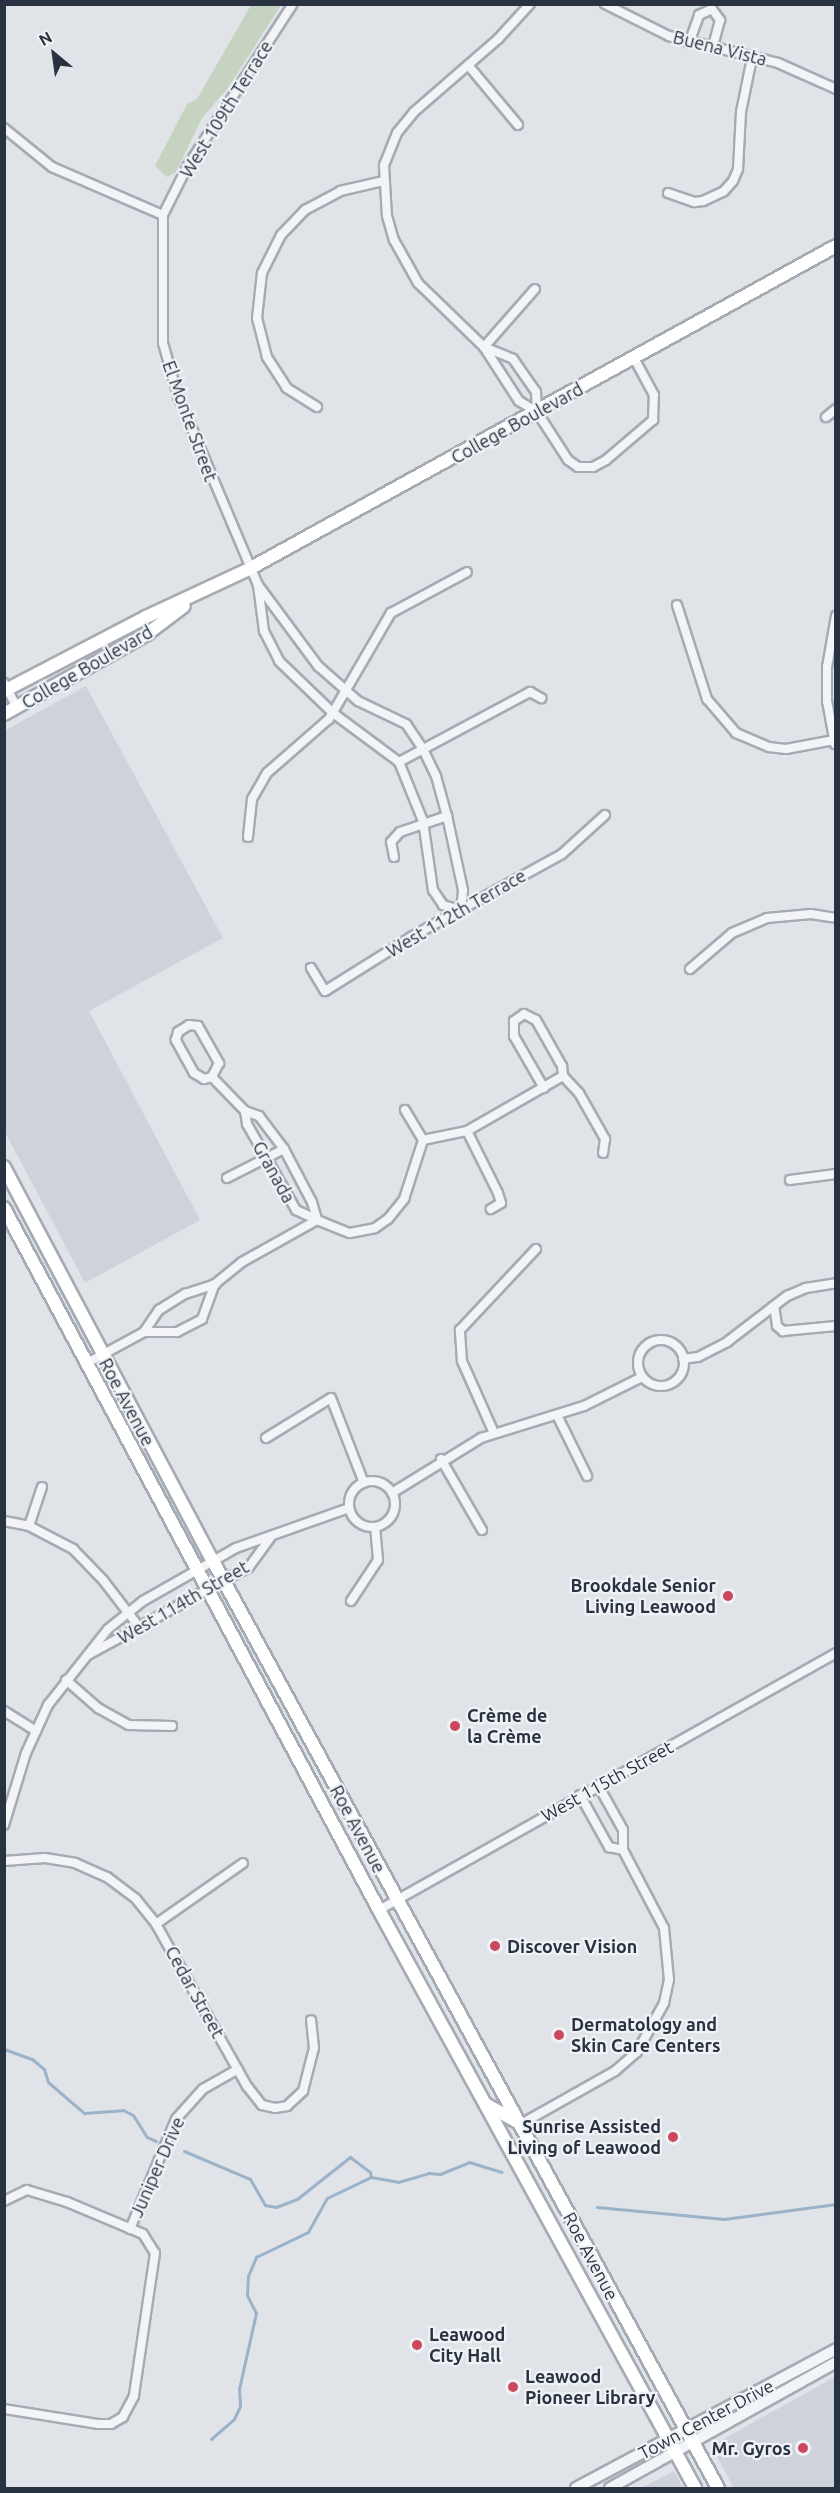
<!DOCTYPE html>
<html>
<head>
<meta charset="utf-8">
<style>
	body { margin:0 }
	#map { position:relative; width:840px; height:2493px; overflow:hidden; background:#e0e4e9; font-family:Ubuntu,sans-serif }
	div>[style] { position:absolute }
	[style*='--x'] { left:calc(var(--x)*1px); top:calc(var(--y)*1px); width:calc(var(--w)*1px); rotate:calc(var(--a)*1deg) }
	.built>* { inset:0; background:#ced3db }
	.green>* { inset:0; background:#c6d3c1 }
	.stream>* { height:3px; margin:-1.5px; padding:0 1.5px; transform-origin:1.5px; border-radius:1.5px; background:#9cb2c8 }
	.roads { filter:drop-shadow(2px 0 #a5abb3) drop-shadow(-2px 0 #a5abb3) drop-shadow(0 2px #a5abb3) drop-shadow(0 -2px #a5abb3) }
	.minor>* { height:8px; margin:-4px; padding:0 4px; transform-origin:4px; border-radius:4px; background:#f3f4f7 }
	.minor>.ring { margin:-4px; padding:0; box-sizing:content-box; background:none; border:8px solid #f3f4f7; border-radius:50% }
	.tertiary>* { height:10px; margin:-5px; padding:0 5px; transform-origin:5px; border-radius:5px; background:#f3f4f7 }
	.secondary>* { height:12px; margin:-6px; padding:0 6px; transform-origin:6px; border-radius:6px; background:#fff }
	.dots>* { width:16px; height:16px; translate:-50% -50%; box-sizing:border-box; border:3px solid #f0f3f6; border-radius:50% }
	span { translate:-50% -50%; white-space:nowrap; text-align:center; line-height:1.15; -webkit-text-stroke:4.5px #f0f3f6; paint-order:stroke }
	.street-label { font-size:18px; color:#293240 }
	.poi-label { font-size:18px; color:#293240; font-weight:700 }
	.right { translate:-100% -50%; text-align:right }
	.left { translate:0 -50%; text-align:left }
	.frame { position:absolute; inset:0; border:6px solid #293240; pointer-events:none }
	.north { position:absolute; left:24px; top:24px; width:60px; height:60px; -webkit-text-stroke:4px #f0f3f6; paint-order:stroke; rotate:331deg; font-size:16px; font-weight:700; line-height:24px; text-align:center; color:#293240 }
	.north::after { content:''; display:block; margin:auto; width:21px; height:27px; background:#293240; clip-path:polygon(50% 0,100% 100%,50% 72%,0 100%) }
</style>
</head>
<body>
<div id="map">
	<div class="built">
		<div style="clip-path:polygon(86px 686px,223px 938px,89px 1011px,200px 1220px,85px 1283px,5px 1132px,4px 731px)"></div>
		<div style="clip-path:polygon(835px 2377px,835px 2488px,734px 2488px,711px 2446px)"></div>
		<div style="clip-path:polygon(674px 2471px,683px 2488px,641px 2488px)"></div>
	</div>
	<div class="green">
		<div style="clip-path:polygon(251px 5px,281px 5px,228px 88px,202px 118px,176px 172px,167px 177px,155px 166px,187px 104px,197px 99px)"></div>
	</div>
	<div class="stream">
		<div style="--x:4;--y:2049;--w:30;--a:20"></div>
		<div style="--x:32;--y:2059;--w:16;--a:40"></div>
		<div style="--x:44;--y:2069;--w:14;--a:73"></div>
		<div style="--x:48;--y:2082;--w:48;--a:40.7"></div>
		<div style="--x:84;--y:2113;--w:39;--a:-4"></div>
		<div style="--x:123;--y:2110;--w:11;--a:27"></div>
		<div style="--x:133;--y:2115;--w:26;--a:58"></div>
		<div style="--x:147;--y:2137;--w:10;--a:24"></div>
		<div style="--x:184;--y:2151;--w:72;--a:23"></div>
		<div style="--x:250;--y:2179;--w:30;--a:60"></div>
		<div style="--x:265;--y:2205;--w:11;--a:10"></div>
		<div style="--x:276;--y:2207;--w:22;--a:-21"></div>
		<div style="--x:297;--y:2199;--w:68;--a:-38.4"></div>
		<div style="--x:350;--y:2157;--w:25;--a:37"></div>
		<div style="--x:370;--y:2172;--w:5;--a:79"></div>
		<div style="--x:597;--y:2207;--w:128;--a:5.4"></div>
		<div style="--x:724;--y:2219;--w:113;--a:-7.6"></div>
		<div style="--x:211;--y:2439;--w:30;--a:-41"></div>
		<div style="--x:234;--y:2419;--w:14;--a:-65"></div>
		<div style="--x:240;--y:2406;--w:17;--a:-93"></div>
		<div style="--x:239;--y:2389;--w:78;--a:-77.4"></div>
		<div style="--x:256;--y:2313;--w:20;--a:-117"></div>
		<div style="--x:247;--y:2295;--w:19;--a:-87"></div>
		<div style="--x:248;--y:2276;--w:21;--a:-67"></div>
		<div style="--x:256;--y:2257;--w:58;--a:-25.7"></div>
		<div style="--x:308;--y:2232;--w:39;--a:-61"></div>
		<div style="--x:327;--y:2198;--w:49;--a:-25.5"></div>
		<div style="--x:371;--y:2177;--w:27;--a:10"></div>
		<div style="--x:398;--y:2182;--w:32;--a:-16"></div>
		<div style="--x:429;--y:2173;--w:11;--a:5"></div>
		<div style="--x:440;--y:2174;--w:31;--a:-22"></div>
		<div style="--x:469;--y:2162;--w:34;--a:17"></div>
	</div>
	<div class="roads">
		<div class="minor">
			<div style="--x:530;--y:4;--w:47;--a:132.4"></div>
			<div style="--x:498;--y:39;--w:111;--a:139"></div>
			<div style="--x:414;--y:112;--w:27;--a:129"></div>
			<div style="--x:397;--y:133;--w:35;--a:112"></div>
			<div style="--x:384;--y:166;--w:50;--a:86.6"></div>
			<div style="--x:387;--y:216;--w:25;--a:74"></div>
			<div style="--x:394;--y:240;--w:49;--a:60.8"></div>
			<div style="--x:418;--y:283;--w:92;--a:44.1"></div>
			<div style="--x:484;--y:347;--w:64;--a:57.1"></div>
			<div style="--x:519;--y:401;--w:21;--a:31"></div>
			<div style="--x:537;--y:412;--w:57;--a:57.1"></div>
			<div style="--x:568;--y:460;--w:12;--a:35"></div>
			<div style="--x:578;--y:467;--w:15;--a:0"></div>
			<div style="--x:593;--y:467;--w:15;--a:-28"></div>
			<div style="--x:606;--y:460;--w:62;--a:-40.4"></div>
			<div style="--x:653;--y:420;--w:25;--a:-88"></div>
			<div style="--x:654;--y:395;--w:42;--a:-118.4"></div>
			<div style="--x:605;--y:4;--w:72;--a:26.6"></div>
			<div style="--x:669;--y:36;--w:112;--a:13.9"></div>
			<div style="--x:778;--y:63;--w:64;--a:24.1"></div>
			<div style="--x:689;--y:43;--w:30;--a:-70"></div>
			<div style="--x:699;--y:15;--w:14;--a:-25"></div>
			<div style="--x:712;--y:9;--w:14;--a:54"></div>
			<div style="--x:720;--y:20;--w:30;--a:105"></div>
			<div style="--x:468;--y:65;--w:78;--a:50.2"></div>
			<div style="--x:4;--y:128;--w:62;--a:39.1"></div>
			<div style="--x:52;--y:167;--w:121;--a:23.4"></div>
			<div style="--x:668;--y:193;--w:28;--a:19"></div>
			<div style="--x:694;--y:202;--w:9;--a:-6"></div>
			<div style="--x:703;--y:201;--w:23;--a:-25"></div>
			<div style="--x:724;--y:191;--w:13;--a:-48"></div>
			<div style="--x:733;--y:181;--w:13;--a:-67"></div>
			<div style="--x:738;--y:169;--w:57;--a:-87"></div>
			<div style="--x:741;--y:112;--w:55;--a:-78.5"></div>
			<div style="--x:484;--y:347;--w:31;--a:22"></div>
			<div style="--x:513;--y:359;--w:40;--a:55.1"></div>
			<div style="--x:536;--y:392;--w:20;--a:87"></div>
			<div style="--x:484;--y:347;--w:77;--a:-48.7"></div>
			<div style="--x:317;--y:407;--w:36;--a:-148"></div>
			<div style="--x:287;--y:388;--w:37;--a:-123"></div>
			<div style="--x:267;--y:357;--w:40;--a:-104.4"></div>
			<div style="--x:257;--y:318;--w:45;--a:-83.7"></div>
			<div style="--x:262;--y:273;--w:42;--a:-63.4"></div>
			<div style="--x:281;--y:235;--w:35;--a:-46"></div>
			<div style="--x:305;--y:210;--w:40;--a:-28"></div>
			<div style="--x:340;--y:191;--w:44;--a:-13.1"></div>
			<div style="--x:826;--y:417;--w:13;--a:-39"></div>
			<div style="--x:258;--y:585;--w:46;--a:82.6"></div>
			<div style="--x:264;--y:631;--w:34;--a:63"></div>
			<div style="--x:279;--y:661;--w:75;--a:43.9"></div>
			<div style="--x:333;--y:713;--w:82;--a:36.6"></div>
			<div style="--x:399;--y:762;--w:64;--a:67.9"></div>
			<div style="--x:423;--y:821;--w:70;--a:81.8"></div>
			<div style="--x:433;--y:890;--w:18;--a:56"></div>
			<div style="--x:443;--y:905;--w:19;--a:16"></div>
			<div style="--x:461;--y:910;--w:20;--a:-84"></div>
			<div style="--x:463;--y:890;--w:76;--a:-102.2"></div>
			<div style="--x:447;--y:816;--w:41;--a:-105.4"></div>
			<div style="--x:436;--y:776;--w:30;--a:-116"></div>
			<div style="--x:423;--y:749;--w:30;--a:-124"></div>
			<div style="--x:406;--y:724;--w:53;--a:-154.4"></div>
			<div style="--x:358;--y:701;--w:53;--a:-138.8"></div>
			<div style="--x:318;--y:666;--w:101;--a:-126.5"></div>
			<div style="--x:258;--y:585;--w:205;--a:-112.9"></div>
			<div style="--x:178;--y:396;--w:55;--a:-105.8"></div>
			<div style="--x:163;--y:343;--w:128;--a:-90"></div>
			<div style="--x:163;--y:215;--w:54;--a:-63.4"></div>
			<div style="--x:187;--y:167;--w:194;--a:-57"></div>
			<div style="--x:677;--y:605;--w:99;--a:72.3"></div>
			<div style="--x:707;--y:699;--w:45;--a:49.5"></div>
			<div style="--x:736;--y:733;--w:36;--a:23"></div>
			<div style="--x:769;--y:747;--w:17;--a:7"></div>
			<div style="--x:786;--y:749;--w:49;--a:-10.6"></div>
			<div style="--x:4;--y:683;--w:27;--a:62"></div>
			<div style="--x:835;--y:744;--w:44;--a:-100.5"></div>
			<div style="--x:827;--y:701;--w:34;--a:-90"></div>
			<div style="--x:827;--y:667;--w:52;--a:-80"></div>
			<div style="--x:399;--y:762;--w:149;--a:-28.1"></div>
			<div style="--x:530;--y:692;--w:13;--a:29"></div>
			<div style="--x:248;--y:837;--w:38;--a:-84"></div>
			<div style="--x:252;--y:799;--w:30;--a:-60"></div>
			<div style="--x:267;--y:773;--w:82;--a:-41.1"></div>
			<div style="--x:329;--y:719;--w:123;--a:-59.7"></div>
			<div style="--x:391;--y:613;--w:86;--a:-28.3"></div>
			<div style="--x:394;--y:857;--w:15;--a:-101"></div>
			<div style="--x:391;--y:842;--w:13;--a:-48"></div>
			<div style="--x:400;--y:832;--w:50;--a:-18.8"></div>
			<div style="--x:311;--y:968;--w:27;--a:59"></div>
			<div style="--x:325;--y:991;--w:102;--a:-32.1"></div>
			<div style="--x:411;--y:937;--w:172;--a:-28.8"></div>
			<div style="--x:562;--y:854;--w:58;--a:-42.2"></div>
			<div style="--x:690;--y:969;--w:55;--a:-40.6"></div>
			<div style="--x:732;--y:933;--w:38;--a:-23"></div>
			<div style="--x:767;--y:918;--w:44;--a:-5.2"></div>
			<div style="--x:811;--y:914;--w:25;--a:9"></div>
			<div style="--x:189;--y:1025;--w:9;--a:6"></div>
			<div style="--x:198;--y:1026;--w:43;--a:60.4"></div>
			<div style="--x:219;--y:1063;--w:16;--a:117"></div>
			<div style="--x:212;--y:1077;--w:8;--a:166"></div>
			<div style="--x:204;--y:1079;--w:12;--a:-149"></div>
			<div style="--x:194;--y:1073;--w:38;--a:-119"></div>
			<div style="--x:176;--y:1040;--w:8;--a:-76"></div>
			<div style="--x:178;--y:1032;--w:13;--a:-32"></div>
			<div style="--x:212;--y:1077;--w:47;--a:45.9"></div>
			<div style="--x:245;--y:1111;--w:15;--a:20"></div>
			<div style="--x:259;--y:1116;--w:41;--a:52.9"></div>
			<div style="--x:284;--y:1149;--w:60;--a:62.2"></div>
			<div style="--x:312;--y:1202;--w:19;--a:74"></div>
			<div style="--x:544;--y:1088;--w:60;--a:-120"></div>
			<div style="--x:514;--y:1036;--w:15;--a:-90"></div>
			<div style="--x:514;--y:1021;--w:12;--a:-35"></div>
			<div style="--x:524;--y:1014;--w:13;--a:27"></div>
			<div style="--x:536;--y:1020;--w:53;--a:60.5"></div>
			<div style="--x:562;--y:1066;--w:10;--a:84"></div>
			<div style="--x:563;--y:1076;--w:23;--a:47"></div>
			<div style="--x:579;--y:1093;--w:53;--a:60.5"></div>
			<div style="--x:605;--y:1139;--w:14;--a:98"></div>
			<div style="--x:405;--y:1110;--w:35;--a:59"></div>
			<div style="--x:245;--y:1111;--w:13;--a:81"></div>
			<div style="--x:247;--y:1124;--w:99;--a:60.3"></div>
			<div style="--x:296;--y:1210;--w:23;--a:25"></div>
			<div style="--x:467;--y:1131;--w:69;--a:63.4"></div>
			<div style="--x:498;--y:1193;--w:10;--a:73"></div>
			<div style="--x:501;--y:1203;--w:12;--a:149"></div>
			<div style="--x:227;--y:1178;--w:64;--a:-27"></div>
			<div style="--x:790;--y:1180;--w:46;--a:-7.4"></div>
			<div style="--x:774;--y:1306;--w:20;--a:81"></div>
			<div style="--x:777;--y:1326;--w:8;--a:40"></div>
			<div style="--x:783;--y:1331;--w:53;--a:-5.4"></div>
			<div style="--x:144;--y:1332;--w:33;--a:0"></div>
			<div style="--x:177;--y:1332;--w:28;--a:-27"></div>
			<div style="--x:202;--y:1319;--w:37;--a:-70"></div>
			<div class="ring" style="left:638px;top:1340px;width:38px;height:38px"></div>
			<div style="--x:683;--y:1359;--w:15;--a:-8"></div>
			<div style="--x:698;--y:1357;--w:33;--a:-27"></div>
			<div style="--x:727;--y:1342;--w:76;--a:-37.5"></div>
			<div style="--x:787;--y:1296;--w:21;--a:-23"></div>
			<div style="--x:806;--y:1288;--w:30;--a:-9"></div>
			<div style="--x:87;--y:1363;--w:65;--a:-28.5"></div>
			<div style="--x:144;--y:1332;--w:27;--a:-56"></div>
			<div style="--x:159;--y:1310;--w:31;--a:-32"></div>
			<div style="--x:185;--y:1294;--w:32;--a:-18"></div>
			<div style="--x:215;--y:1284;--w:35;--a:-39"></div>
			<div style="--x:242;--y:1262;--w:86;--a:-29.2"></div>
			<div style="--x:317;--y:1220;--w:35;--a:22"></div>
			<div style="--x:350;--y:1233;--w:25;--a:-11"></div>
			<div style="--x:375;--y:1228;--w:16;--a:-35"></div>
			<div style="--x:388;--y:1219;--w:26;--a:-51"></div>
			<div style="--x:404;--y:1199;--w:62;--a:-72.1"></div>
			<div style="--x:423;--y:1140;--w:45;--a:-11.6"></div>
			<div style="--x:467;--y:1131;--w:111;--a:-29.8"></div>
			<div style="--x:557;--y:1415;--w:68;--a:63.8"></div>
			<div style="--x:494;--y:1433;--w:79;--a:-114"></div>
			<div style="--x:462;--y:1361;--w:31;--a:-94"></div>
			<div style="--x:460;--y:1330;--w:111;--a:-46.8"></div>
			<div style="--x:266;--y:1438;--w:76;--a:-31.6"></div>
			<div style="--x:331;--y:1398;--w:91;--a:68.8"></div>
			<div style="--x:441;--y:1459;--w:82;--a:60"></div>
			<div class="ring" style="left:349px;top:1481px;width:38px;height:38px"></div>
			<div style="--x:392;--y:1493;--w:105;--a:-31.7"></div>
			<div style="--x:481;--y:1438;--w:108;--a:-17.3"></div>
			<div style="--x:584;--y:1406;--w:65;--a:-26.6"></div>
			<div style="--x:4;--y:1521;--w:25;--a:11"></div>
			<div style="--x:29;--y:1526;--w:50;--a:27.6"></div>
			<div style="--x:73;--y:1549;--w:43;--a:45.9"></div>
			<div style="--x:103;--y:1580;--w:61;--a:52.4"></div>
			<div style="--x:29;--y:1526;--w:41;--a:-71.6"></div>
			<div style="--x:351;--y:1601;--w:49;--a:-56.6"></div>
			<div style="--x:378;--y:1560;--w:33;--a:-95"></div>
			<div style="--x:88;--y:1655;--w:183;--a:-28.7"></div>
			<div style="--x:249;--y:1567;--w:37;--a:-54"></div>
			<div style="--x:66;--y:1680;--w:43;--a:41.2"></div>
			<div style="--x:98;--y:1708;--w:35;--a:29"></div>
			<div style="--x:129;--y:1725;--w:43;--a:1.3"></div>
			<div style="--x:4;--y:1711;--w:38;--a:32"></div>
			<div style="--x:598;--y:1785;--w:51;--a:60.9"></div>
			<div style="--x:623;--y:1830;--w:20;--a:90"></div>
			<div style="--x:580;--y:1795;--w:60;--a:60.9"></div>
			<div style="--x:609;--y:1847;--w:14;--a:12"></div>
			<div style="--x:4;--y:1825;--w:75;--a:-73"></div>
			<div style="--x:26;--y:1753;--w:53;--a:-65.4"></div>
			<div style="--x:48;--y:1705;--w:97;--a:-51.7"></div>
			<div style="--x:108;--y:1629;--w:45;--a:-38.7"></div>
			<div style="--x:143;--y:1601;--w:107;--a:-29.7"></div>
			<div style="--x:236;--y:1548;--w:120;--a:-19.5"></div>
			<div style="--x:4;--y:1861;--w:41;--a:-4.2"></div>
			<div style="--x:45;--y:1858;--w:30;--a:9"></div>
			<div style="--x:75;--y:1863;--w:35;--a:24"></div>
			<div style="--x:107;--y:1877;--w:36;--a:37"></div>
			<div style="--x:136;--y:1899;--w:32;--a:51"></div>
			<div style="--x:156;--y:1924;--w:186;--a:60.7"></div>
			<div style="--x:247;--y:2086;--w:24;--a:52"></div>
			<div style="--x:262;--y:2105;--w:13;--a:13"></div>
			<div style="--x:275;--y:2108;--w:12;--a:-9"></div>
			<div style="--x:287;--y:2106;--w:22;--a:-43"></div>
			<div style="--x:303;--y:2091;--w:44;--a:-75.7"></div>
			<div style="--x:314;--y:2048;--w:28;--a:-96"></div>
			<div style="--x:379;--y:1910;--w:524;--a:-29.35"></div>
			<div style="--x:156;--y:1924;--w:106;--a:-35"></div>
			<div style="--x:521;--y:2124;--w:108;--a:-29.4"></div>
			<div style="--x:615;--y:2071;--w:29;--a:-41"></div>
			<div style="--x:637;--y:2052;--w:56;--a:-61.1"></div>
			<div style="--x:664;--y:2003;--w:24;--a:-78"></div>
			<div style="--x:669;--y:1980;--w:52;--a:-95.5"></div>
			<div style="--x:664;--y:1928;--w:88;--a:-117.7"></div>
			<div style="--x:4;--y:2201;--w:25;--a:-26"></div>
			<div style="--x:27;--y:2190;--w:42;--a:16.7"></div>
			<div style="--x:67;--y:2202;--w:82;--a:22.8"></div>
			<div style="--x:143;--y:2234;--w:22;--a:58"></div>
			<div style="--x:155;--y:2253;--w:145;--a:98.4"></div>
			<div style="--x:134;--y:2396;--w:24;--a:118"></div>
			<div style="--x:123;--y:2417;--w:14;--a:150"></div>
			<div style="--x:111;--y:2424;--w:13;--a:180"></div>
			<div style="--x:98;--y:2424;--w:95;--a:-170.9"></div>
			<div style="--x:130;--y:2229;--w:119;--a:-67.3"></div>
			<div style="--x:176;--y:2119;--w:40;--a:-48"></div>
			<div style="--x:203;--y:2089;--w:40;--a:-29.7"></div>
		</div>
		<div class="tertiary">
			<div style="--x:576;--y:2488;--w:295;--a:-28.1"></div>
			<div style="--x:610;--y:2488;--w:259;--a:-29.1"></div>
		</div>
		<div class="secondary">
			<div style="--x:4;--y:691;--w:160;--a:-27.5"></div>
			<div style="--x:146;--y:617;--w:114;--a:-25"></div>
			<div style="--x:249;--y:569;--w:670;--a:-28.82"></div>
			<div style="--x:4;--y:714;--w:164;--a:-29.2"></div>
			<div style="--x:147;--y:634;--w:46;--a:-37.1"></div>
			<div style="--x:4;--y:1167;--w:446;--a:62.1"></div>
			<div style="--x:213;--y:1561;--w:1056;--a:61.42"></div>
			<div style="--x:4;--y:1208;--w:796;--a:61.89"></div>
			<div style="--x:379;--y:1910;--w:659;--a:61.33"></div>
			<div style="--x:487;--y:2105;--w:39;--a:29"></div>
		</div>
	</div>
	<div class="dots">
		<div style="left:728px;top:1596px;background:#cc475e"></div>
		<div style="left:455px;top:1726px;background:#cc475e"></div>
		<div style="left:495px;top:1946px;background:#cc475e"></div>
		<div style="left:559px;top:2035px;background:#cc475e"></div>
		<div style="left:673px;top:2137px;background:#cc475e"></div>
		<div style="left:417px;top:2345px;background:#cc475e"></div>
		<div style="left:513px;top:2387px;background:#cc475e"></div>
		<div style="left:803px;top:2448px;background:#cc475e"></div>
	</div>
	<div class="street-label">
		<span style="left:720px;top:48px;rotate:14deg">Buena Vista</span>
		<span style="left:226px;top:109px;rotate:-58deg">West 109th Terrace</span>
		<span style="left:190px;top:421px;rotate:70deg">El Monte Street</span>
		<span style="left:517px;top:423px;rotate:-29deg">College Boulevard</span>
		<span style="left:87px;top:667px;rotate:-30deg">College Boulevard</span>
		<span style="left:456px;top:913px;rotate:-30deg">West 112th Terrace</span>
		<span style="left:274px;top:1172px;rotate:61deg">Granada</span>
		<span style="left:127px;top:1402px;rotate:62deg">Roe Avenue</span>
		<span style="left:183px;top:1602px;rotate:-30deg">West 114th Street</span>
		<span style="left:607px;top:1781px;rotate:-29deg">West 115th Street</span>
		<span style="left:358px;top:1829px;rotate:62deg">Roe Avenue</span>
		<span style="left:195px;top:1992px;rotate:61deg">Cedar Street</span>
		<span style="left:157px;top:2167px;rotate:-66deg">Juniper Drive</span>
		<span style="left:591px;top:2256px;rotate:62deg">Roe Avenue</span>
		<span style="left:706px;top:2419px;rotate:-28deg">Town Center Drive</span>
	</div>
	<div class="poi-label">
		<span class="right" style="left:716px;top:1596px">Brookdale Senior<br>Living Leawood</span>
		<span class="left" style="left:467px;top:1726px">Crème de<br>la Crème</span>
		<span class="left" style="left:507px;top:1946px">Discover Vision</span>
		<span class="left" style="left:571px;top:2035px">Dermatology and<br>Skin Care Centers</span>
		<span class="right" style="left:661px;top:2137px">Sunrise Assisted<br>Living of Leawood</span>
		<span class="left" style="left:429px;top:2345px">Leawood<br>City Hall</span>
		<span class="left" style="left:525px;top:2387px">Leawood<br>Pioneer Library</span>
		<span class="right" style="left:791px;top:2448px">Mr. Gyros</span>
	</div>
	<div class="frame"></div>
	<div class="north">N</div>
</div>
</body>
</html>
